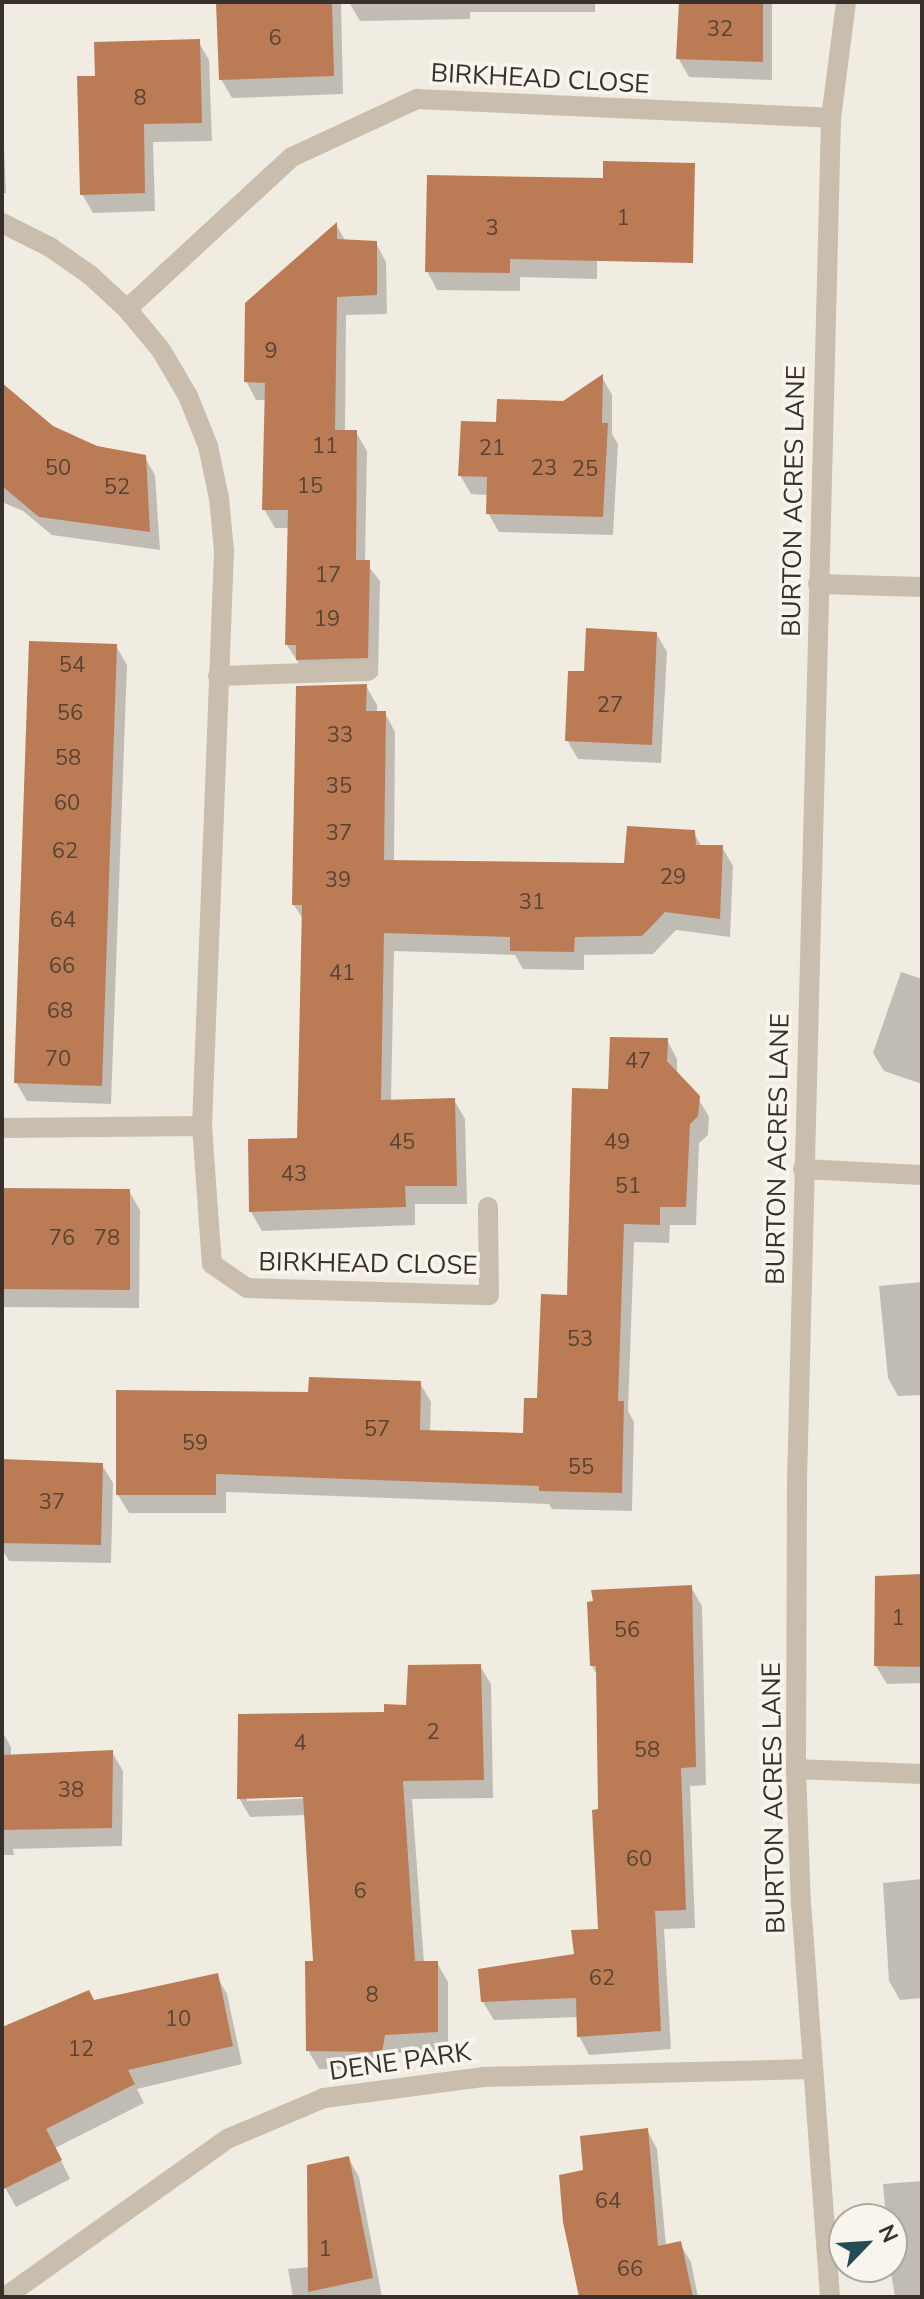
<!DOCTYPE html>
<html>
<head>
<meta charset="utf-8">
<style>
	body { margin:0 }
	#map { position:relative; width:924px; height:2299px; overflow:hidden; background:#f1ece1; font-family:"Nunito Sans",sans-serif }
	div>[style] { position:absolute }
	[style*='--x'] { left:calc(var(--x)*1px); top:calc(var(--y)*1px); width:calc(var(--w)*1px); rotate:calc(var(--a)*1deg) }
	.shadow>* { inset:0; background:#0003 }
	.building>* { inset:0; background:#bb7c55 }
	.street>* { height:20px; margin:-10px; padding:0 10px; transform-origin:10px; border-radius:10px; background:#c9bead }
	span { translate:-50% -50%; white-space:nowrap; text-align:center; line-height:1.15; -webkit-text-stroke:7px #f9f5ed; paint-order:stroke }
	.number-label { font-size:22px; color:#594436 }
	.number-label span { -webkit-text-stroke-width:0 }
	.street-label { font-size:26px; color:#38312b }
	.frame { position:absolute; inset:0; border:4px solid #38312b; pointer-events:none }
	.north { position:absolute; left:828px; top:2203px; width:80px; height:80px; box-sizing:border-box; background:#f9f5ed; border:2px solid #aca79f; border-radius:50%; rotate:65deg; font-size:22px; font-weight:700; line-height:32px; text-align:center; color:#38312b }
	.north::after { content:''; display:block; margin:auto; width:28px; height:36px; background:#244b56; clip-path:polygon(50% 0,100% 100%,50% 72%,0 100%) }
</style>
</head>
<body>
<div id="map">
	<div class="shadow">
		<div style="clip-path:polygon(218px 2px,341px 2px,343px 94px,232px 98px,221px 79px)"></div>
		<div style="clip-path:polygon(349px 2px,595px 2px,595px 12px,470px 12px,470px 19px,360px 21px)"></div>
		<div style="clip-path:polygon(681px 2px,772px 2px,772px 80px,689px 77px,678px 58px)"></div>
		<div style="clip-path:polygon(198px 41px,209px 60px,212px 141px,153px 142px,155px 211px,93px 213px,82px 194px)"></div>
		<div style="clip-path:polygon(2px 102px,6px 193px,2px 193px)"></div>
		<div style="clip-path:polygon(597px 199px,597px 279px,520px 277px,520px 291px,437px 290px,427px 271px)"></div>
		<div style="clip-path:polygon(337px 226px,346px 242px,376px 243px,386px 262px,387px 314px,346px 315px,345px 432px,356px 432px,367px 451px,365px 562px,380px 581px,378px 676px,309px 679px,287px 645px,289px 528px,275px 528px,264px 509px,267px 400px,256px 400px,246px 381px)"></div>
		<div style="clip-path:polygon(602px 377px,612px 395px,612px 434px,618px 444px,613px 535px,499px 532px,488px 513px,488px 495px,471px 494px,460px 475px,498px 424px,564px 403px)"></div>
		<div style="clip-path:polygon(2px 380px,7px 389px,52px 427px,97px 448px,144px 456px,155px 475px,160px 550px,52px 535px,23px 511px,2px 502px)"></div>
		<div style="clip-path:polygon(656px 633px,667px 652px,661px 763px,578px 759px,567px 740px,586px 673px)"></div>
		<div style="clip-path:polygon(116px 646px,127px 665px,111px 1104px,27px 1101px,16px 1082px)"></div>
		<div style="clip-path:polygon(366px 686px,377px 705px,377px 713px,385px 713px,395px 732px,394px 862px,626px 865px,693px 832px,702px 847px,722px 847px,733px 866px,730px 937px,676px 930px,653px 954px,584px 955px,584px 970px,523px 969px,515px 955px,394px 951px,391px 1102px,454px 1100px,465px 1119px,467px 1204px,415px 1204px,415px 1225px,262px 1231px,251px 1212px,299px 1140px,304px 921px,294px 905px)"></div>
		<div style="clip-path:polygon(901px 972px,922px 979px,922px 1084px,884px 1071px,873px 1053px)"></div>
		<div style="clip-path:polygon(667px 1040px,677px 1059px,677px 1075px,698px 1098px,709px 1117px,708px 1135px,699px 1143px,696px 1225px,670px 1225px,669px 1243px,634px 1242px,628px 1411px,634px 1422px,632px 1511px,552px 1509px,549px 1504px,226px 1492px,226px 1513px,129px 1513px,118px 1495px,310px 1395px,420px 1383px,431px 1402px,430px 1432px,525px 1435px,539px 1400px,569px 1297px,610px 1091px)"></div>
		<div style="clip-path:polygon(2px 1190px,129px 1191px,140px 1210px,139px 1308px,2px 1307px)"></div>
		<div style="clip-path:polygon(922px 1282px,922px 1395px,898px 1396px,888px 1378px,879px 1286px)"></div>
		<div style="clip-path:polygon(2px 1461px,102px 1465px,113px 1483px,111px 1563px,9px 1561px,2px 1549px)"></div>
		<div style="clip-path:polygon(922px 1577px,922px 1683px,887px 1684px,876px 1666px)"></div>
		<div style="clip-path:polygon(691px 1587px,702px 1606px,706px 1785px,690px 1786px,695px 1928px,664px 1929px,671px 2049px,589px 2055px,579px 2036px,578px 2017px,494px 2020px,483px 2002px,576px 1956px,600px 1931px,598px 1676px,592px 1666px)"></div>
		<div style="clip-path:polygon(evenodd,480px 1666px,491px 1684px,493px 1798px,412px 1799px,424px 1963px,437px 1963px,448px 1982px,448px 2050px,395px 2053px,392px 2070px,319px 2069px,308px 2050px,315px 1963px,306px 1815px,250px 1817px,239px 1798px,386px 1714px,408px 1708px,480px 1666px,313px 1794px,313px 1798px,247px 1801px,247px 1797px,313px 1794px)"></div>
		<div style="clip-path:polygon(2px 1731px,11px 1747px,11px 1756px,112px 1752px,123px 1771px,122px 1846px,13px 1849px,14px 1855px,2px 1855px)"></div>
		<div style="clip-path:polygon(922px 1879px,922px 1998px,900px 2000px,889px 1981px,883px 1883px)"></div>
		<div style="clip-path:polygon(216px 1975px,227px 1994px,242px 2064px,137px 2089px,144px 2103px,55px 2148px,70px 2179px,16px 2207px,2px 2182px,2px 2029px,94px 2002px)"></div>
		<div style="clip-path:polygon(647px 2130px,657px 2149px,666px 2246px,680px 2244px,691px 2262px,698px 2297px,581px 2297px,585px 2172px)"></div>
		<div style="clip-path:polygon(348px 2158px,359px 2177px,382px 2297px,293px 2297px,288px 2269px,310px 2267px)"></div>
		<div style="clip-path:polygon(922px 2181px,922px 2297px,895px 2297px,890px 2267px,892px 2219px,886px 2219px,883px 2184px)"></div>
	</div>
	<div class="building">
		<div style="clip-path:polygon(216px 2px,332px 2px,334px 76px,219px 80px)"></div>
		<div style="clip-path:polygon(679px 2px,763px 2px,763px 62px,676px 59px)"></div>
		<div style="clip-path:polygon(200px 39px,202px 123px,144px 124px,145px 193px,80px 195px,77px 76px,95px 76px,94px 42px)"></div>
		<div style="clip-path:polygon(603px 161px,695px 163px,693px 263px,510px 259px,510px 273px,425px 272px,427px 175px,603px 178px)"></div>
		<div style="clip-path:polygon(337px 222px,337px 239px,377px 241px,377px 295px,337px 297px,335px 430px,357px 430px,356px 560px,370px 560px,368px 658px,296px 660px,296px 645px,285px 645px,288px 510px,262px 510px,265px 383px,244px 382px,245px 303px)"></div>
		<div style="clip-path:polygon(603px 374px,602px 423px,608px 423px,603px 517px,486px 514px,487px 477px,458px 476px,461px 421px,496px 422px,497px 399px,563px 401px)"></div>
		<div style="clip-path:polygon(2px 383px,53px 426px,97px 446px,146px 455px,150px 532px,39px 517px,2px 486px)"></div>
		<div style="clip-path:polygon(586px 628px,657px 632px,652px 745px,565px 741px,568px 671px,584px 671px)"></div>
		<div style="clip-path:polygon(29px 641px,117px 644px,102px 1086px,14px 1083px)"></div>
		<div style="clip-path:polygon(367px 684px,366px 711px,386px 711px,384px 860px,624px 863px,627px 826px,695px 830px,696px 845px,723px 845px,720px 919px,665px 912px,642px 936px,575px 937px,574px 952px,510px 951px,510px 937px,384px 933px,381px 1100px,455px 1098px,457px 1186px,405px 1186px,406px 1207px,249px 1212px,248px 1139px,297px 1138px,302px 905px,292px 905px,296px 686px)"></div>
		<div style="clip-path:polygon(610px 1037px,668px 1038px,667px 1061px,700px 1096px,698px 1116px,690px 1124px,686px 1207px,660px 1207px,660px 1225px,624px 1224px,618px 1401px,624px 1401px,622px 1493px,539px 1491px,539px 1486px,216px 1474px,216px 1495px,116px 1495px,116px 1390px,308px 1392px,309px 1377px,421px 1381px,420px 1430px,523px 1433px,524px 1398px,537px 1398px,541px 1294px,567px 1295px,572px 1088px,608px 1089px)"></div>
		<div style="clip-path:polygon(2px 1188px,130px 1189px,130px 1290px,2px 1289px)"></div>
		<div style="clip-path:polygon(2px 1459px,103px 1463px,101px 1545px,2px 1543px)"></div>
		<div style="clip-path:polygon(922px 1574px,922px 1667px,874px 1666px,875px 1576px)"></div>
		<div style="clip-path:polygon(692px 1585px,696px 1767px,681px 1768px,686px 1910px,655px 1911px,661px 2031px,577px 2037px,576px 1998px,481px 2002px,478px 1969px,574px 1954px,571px 1930px,598px 1929px,592px 1810px,598px 1809px,596px 1666px,590px 1666px,587px 1602px,593px 1601px,591px 1590px)"></div>
		<div style="clip-path:polygon(481px 1664px,484px 1780px,403px 1781px,415px 1961px,438px 1961px,438px 2032px,385px 2035px,382px 2052px,306px 2051px,305px 1961px,313px 1961px,303px 1797px,237px 1799px,238px 1714px,384px 1712px,384px 1704px,406px 1705px,408px 1665px)"></div>
		<div style="clip-path:polygon(113px 1750px,112px 1828px,2px 1830px,2px 1755px)"></div>
		<div style="clip-path:polygon(218px 1973px,233px 2046px,128px 2070px,135px 2084px,46px 2129px,62px 2160px,2px 2190px,2px 2027px,89px 1990px,94px 2000px)"></div>
		<div style="clip-path:polygon(648px 2128px,658px 2246px,681px 2241px,693px 2297px,579px 2297px,563px 2222px,559px 2175px,583px 2170px,580px 2136px)"></div>
		<div style="clip-path:polygon(349px 2156px,373px 2278px,308px 2292px,307px 2165px)"></div>
	</div>
	<div class="street">
		<div style="--x:2;--y:223;--w:54;--a:26.6"></div>
		<div style="--x:50;--y:247;--w:49;--a:35"></div>
		<div style="--x:90;--y:275;--w:50;--a:42.6"></div>
		<div style="--x:127;--y:309;--w:53;--a:50.3"></div>
		<div style="--x:161;--y:350;--w:53;--a:59.6"></div>
		<div style="--x:188;--y:396;--w:54;--a:68.2"></div>
		<div style="--x:208;--y:446;--w:53;--a:78.1"></div>
		<div style="--x:219;--y:498;--w:53;--a:84.6"></div>
		<div style="--x:224;--y:551;--w:575;--a:92.19"></div>
		<div style="--x:202;--y:1126;--w:138;--a:85.9"></div>
		<div style="--x:212;--y:1264;--w:42;--a:34.4"></div>
		<div style="--x:247;--y:1288;--w:242;--a:1.7"></div>
		<div style="--x:489;--y:1295;--w:88;--a:-90.7"></div>
		<div style="--x:127;--y:309;--w:224;--a:-42.7"></div>
		<div style="--x:292;--y:157;--w:138;--a:-24.9"></div>
		<div style="--x:417;--y:99;--w:414;--a:2.6"></div>
		<div style="--x:818;--y:584;--w:104;--a:1.7"></div>
		<div style="--x:218;--y:676;--w:150;--a:-1.9"></div>
		<div style="--x:2;--y:1128;--w:200;--a:-0.6"></div>
		<div style="--x:803;--y:1169;--w:119;--a:2.9"></div>
		<div style="--x:796;--y:1769;--w:126;--a:2.3"></div>
		<div style="--x:5;--y:2297;--w:272;--a:-35.4"></div>
		<div style="--x:227;--y:2139;--w:105;--a:-22.9"></div>
		<div style="--x:324;--y:2098;--w:160;--a:-7.5"></div>
		<div style="--x:483;--y:2077;--w:329;--a:-1.4"></div>
		<div style="--x:830;--y:2297;--w:392;--a:-94.2"></div>
		<div style="--x:801;--y:1906;--w:137;--a:-92.1"></div>
		<div style="--x:796;--y:1769;--w:288;--a:-89.8"></div>
		<div style="--x:797;--y:1481;--w:1363;--a:-88.57"></div>
		<div style="--x:831;--y:118;--w:117;--a:-82.6"></div>
	</div>
	<div class="number-label">
		<span style="left:720px;top:30px">32</span>
		<span style="left:275px;top:39px">6</span>
		<span style="left:140px;top:99px">8</span>
		<span style="left:623px;top:219px">1</span>
		<span style="left:492px;top:229px">3</span>
		<span style="left:271px;top:352px">9</span>
		<span style="left:325px;top:447px">11</span>
		<span style="left:492px;top:449px">21</span>
		<span style="left:58px;top:469px">50</span>
		<span style="left:544px;top:469px">23</span>
		<span style="left:585px;top:470px">25</span>
		<span style="left:310px;top:487px">15</span>
		<span style="left:117px;top:488px">52</span>
		<span style="left:328px;top:576px">17</span>
		<span style="left:327px;top:620px">19</span>
		<span style="left:72px;top:666px">54</span>
		<span style="left:610px;top:706px">27</span>
		<span style="left:70px;top:714px">56</span>
		<span style="left:340px;top:736px">33</span>
		<span style="left:68px;top:759px">58</span>
		<span style="left:339px;top:787px">35</span>
		<span style="left:67px;top:804px">60</span>
		<span style="left:339px;top:834px">37</span>
		<span style="left:65px;top:852px">62</span>
		<span style="left:673px;top:878px">29</span>
		<span style="left:338px;top:881px">39</span>
		<span style="left:532px;top:903px">31</span>
		<span style="left:63px;top:921px">64</span>
		<span style="left:62px;top:967px">66</span>
		<span style="left:342px;top:974px">41</span>
		<span style="left:60px;top:1012px">68</span>
		<span style="left:58px;top:1060px">70</span>
		<span style="left:638px;top:1062px">47</span>
		<span style="left:402px;top:1143px">45</span>
		<span style="left:617px;top:1143px">49</span>
		<span style="left:294px;top:1175px">43</span>
		<span style="left:628px;top:1187px">51</span>
		<span style="left:62px;top:1239px">76</span>
		<span style="left:107px;top:1239px">78</span>
		<span style="left:580px;top:1340px">53</span>
		<span style="left:377px;top:1430px">57</span>
		<span style="left:195px;top:1444px">59</span>
		<span style="left:581px;top:1468px">55</span>
		<span style="left:52px;top:1503px">37</span>
		<span style="left:898px;top:1619px">1</span>
		<span style="left:627px;top:1631px">56</span>
		<span style="left:433px;top:1733px">2</span>
		<span style="left:300px;top:1744px">4</span>
		<span style="left:647px;top:1751px">58</span>
		<span style="left:71px;top:1791px">38</span>
		<span style="left:639px;top:1860px">60</span>
		<span style="left:360px;top:1892px">6</span>
		<span style="left:602px;top:1979px">62</span>
		<span style="left:372px;top:1996px">8</span>
		<span style="left:178px;top:2020px">10</span>
		<span style="left:81px;top:2050px">12</span>
		<span style="left:608px;top:2202px">64</span>
		<span style="left:325px;top:2250px">1</span>
		<span style="left:630px;top:2270px">66</span>
	</div>
	<div class="street-label">
		<span style="left:540px;top:79px;rotate:3deg">BIRKHEAD CLOSE</span>
		<span style="left:794px;top:501px;rotate:-89deg">BURTON ACRES LANE</span>
		<span style="left:778px;top:1149px;rotate:-89deg">BURTON ACRES LANE</span>
		<span style="left:368px;top:1264px;rotate:1deg">BIRKHEAD CLOSE</span>
		<span style="left:774px;top:1798px;rotate:-91deg">BURTON ACRES LANE</span>
		<span style="left:400px;top:2062px;rotate:-8deg">DENE PARK</span>
	</div>
	<div class="frame"></div>
	<div class="north">N</div>
</div>
</body>
</html>
